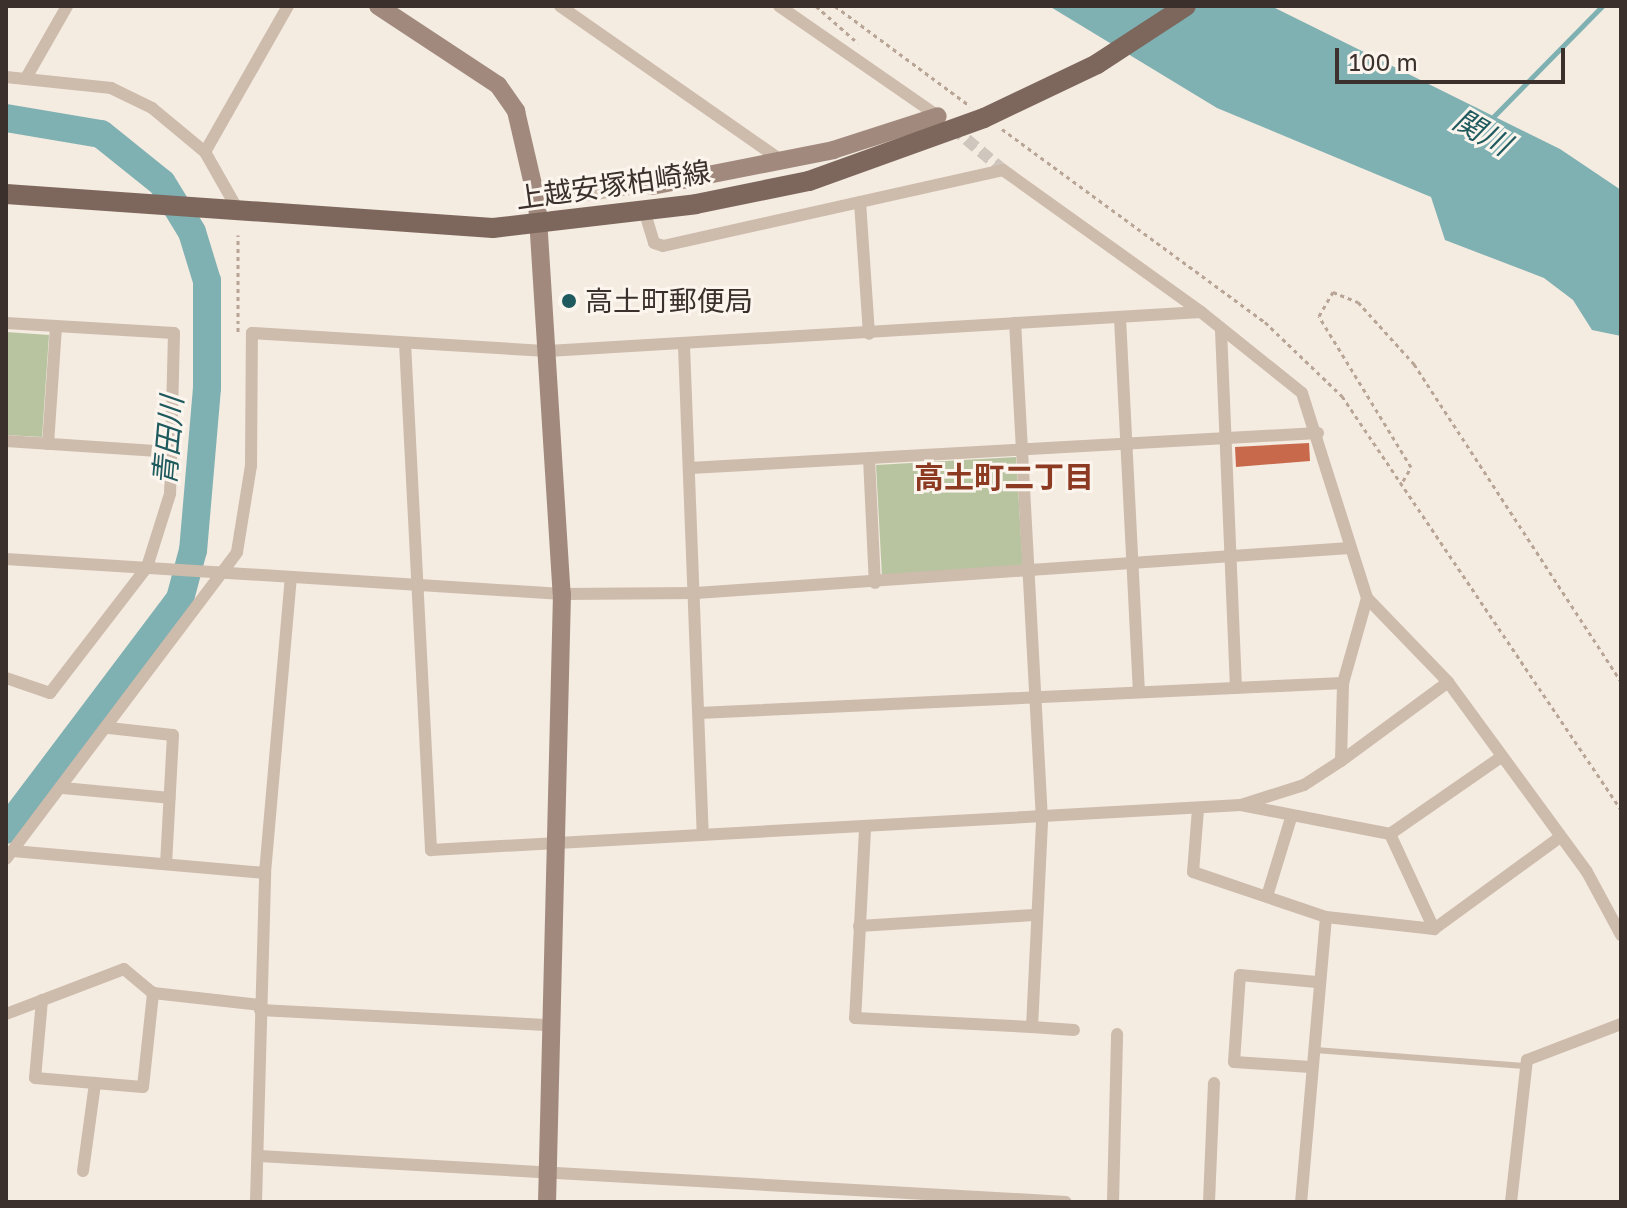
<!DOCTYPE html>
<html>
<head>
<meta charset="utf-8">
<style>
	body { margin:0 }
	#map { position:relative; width:1627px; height:1208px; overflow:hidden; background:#f4ebe1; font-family:"Golos Text","Noto Sans JP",sans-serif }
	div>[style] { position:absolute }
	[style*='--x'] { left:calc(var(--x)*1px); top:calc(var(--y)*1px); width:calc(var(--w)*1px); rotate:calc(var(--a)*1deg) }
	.green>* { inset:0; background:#b8c4a0 }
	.water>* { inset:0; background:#7fb0b2 }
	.stream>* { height:5px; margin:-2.5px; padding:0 2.5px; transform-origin:2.5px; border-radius:2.5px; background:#7fb0b2 }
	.river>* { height:28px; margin:-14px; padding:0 14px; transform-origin:14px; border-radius:14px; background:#7fb0b2 }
	.building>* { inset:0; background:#c8694b }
	.street-tunnel>* { height:12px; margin-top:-6px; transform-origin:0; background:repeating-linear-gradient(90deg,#cfc6bd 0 12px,transparent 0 18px) }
	.path>* { height:3px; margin-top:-1.5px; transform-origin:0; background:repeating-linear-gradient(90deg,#b9a596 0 4px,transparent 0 8px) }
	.lane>* { height:6px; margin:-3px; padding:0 3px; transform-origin:3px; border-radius:3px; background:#cdbbac }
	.street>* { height:12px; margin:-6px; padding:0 6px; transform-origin:6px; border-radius:6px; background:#cdbbac }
	.secondary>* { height:18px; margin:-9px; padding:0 9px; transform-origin:9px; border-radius:9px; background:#a18a7d }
	.primary>* { height:20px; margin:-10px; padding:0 10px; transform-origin:10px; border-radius:10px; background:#7d675c }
	.dots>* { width:22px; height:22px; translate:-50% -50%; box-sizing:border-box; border:4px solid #fbf5ee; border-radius:50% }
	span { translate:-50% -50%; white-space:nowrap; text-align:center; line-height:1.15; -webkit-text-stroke:6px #fbf5ee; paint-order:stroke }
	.street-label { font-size:28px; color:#3b302b }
	.poi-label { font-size:28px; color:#3b302b }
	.left { translate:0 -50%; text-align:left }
	.water-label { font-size:30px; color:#1f5a5e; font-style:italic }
	.neighbourhood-label { font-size:30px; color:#8c3b22; font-weight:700 }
	.frame { position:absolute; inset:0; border:8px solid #3b302b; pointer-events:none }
	.scale { position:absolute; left:1335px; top:48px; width:230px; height:36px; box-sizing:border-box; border:4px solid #3b302b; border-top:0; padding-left:10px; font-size:24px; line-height:28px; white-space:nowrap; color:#3b302b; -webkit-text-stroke:6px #fbf5ee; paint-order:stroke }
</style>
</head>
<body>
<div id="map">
	<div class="green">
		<div style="clip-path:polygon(6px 332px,49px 335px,42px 437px,6px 435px)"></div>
		<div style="clip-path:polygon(1016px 457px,1023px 569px,882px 576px,876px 465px)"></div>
	</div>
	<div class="water">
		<div style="clip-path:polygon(1049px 6px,1271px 6px,1560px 149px,1621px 190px,1621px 336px,1592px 330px,1573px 300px,1544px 278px,1445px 240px,1431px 197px,1217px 108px)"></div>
	</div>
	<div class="stream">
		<div style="--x:1494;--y:116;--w:154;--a:-45.5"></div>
	</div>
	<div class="river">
		<div style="--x:6;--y:118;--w:96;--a:9.6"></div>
		<div style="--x:101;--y:134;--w:78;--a:38.8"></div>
		<div style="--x:162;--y:183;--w:57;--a:58.5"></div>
		<div style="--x:192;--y:232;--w:51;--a:73"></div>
		<div style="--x:207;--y:281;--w:107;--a:90"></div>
		<div style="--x:207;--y:388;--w:163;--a:94.9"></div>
		<div style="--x:193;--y:550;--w:51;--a:104.9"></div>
		<div style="--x:180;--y:599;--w:289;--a:127"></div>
	</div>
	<div class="building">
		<div style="clip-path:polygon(1309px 443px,1310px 461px,1236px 467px,1235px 447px)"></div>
	</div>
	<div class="street-tunnel">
		<div style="--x:953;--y:128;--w:65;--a:40"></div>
	</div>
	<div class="path">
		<div style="--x:816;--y:6;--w:56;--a:41.4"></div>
		<div style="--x:835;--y:6;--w:168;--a:36.5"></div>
		<div style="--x:1002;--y:129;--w:326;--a:36.3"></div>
		<div style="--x:1265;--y:322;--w:107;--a:43.9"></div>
		<div style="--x:1342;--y:396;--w:499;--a:56"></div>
		<div style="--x:238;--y:332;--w:97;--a:-90"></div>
		<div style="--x:1403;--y:481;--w:16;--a:-60"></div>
		<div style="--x:1411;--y:467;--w:177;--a:-121.4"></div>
		<div style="--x:1319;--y:316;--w:28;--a:-60"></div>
		<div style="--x:1333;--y:292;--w:27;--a:22"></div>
		<div style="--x:1358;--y:302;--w:84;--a:47.9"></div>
		<div style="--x:1414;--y:364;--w:379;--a:56.9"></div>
	</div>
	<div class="lane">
		<div style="--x:1315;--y:1050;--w:210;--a:4.4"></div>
	</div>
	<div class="street">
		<div style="--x:560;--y:6;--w:273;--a:34.9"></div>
		<div style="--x:779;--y:6;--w:193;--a:34.7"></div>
		<div style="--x:6;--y:77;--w:106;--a:6"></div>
		<div style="--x:111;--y:88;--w:46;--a:26"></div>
		<div style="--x:152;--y:108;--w:69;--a:39.7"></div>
		<div style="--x:205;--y:152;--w:67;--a:60.4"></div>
		<div style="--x:26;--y:78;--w:83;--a:-60.3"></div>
		<div style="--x:205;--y:152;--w:168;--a:-60.4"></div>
		<div style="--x:537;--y:202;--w:116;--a:-7.9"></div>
		<div style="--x:860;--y:202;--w:132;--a:86.1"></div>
		<div style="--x:644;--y:210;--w:34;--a:73"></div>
		<div style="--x:654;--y:243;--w:9;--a:18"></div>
		<div style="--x:663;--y:246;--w:348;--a:-12.6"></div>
		<div style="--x:1003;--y:170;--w:244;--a:35.6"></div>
		<div style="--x:1201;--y:312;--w:129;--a:38.7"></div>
		<div style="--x:1302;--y:393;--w:215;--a:72.4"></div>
		<div style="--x:1367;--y:598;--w:117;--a:46"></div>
		<div style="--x:1448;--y:682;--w:235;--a:53.8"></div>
		<div style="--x:1587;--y:872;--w:72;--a:61.6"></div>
		<div style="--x:1120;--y:318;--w:374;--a:87.1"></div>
		<div style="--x:6;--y:323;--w:168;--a:3.4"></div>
		<div style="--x:174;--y:333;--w:161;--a:91.4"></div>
		<div style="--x:170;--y:494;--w:77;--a:107.5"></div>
		<div style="--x:147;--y:567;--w:159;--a:127.6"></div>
		<div style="--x:50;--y:693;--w:46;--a:-161.2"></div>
		<div style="--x:1221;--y:330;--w:358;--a:87.6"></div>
		<div style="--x:405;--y:343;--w:508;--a:87.06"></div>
		<div style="--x:431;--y:850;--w:811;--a:-3.18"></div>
		<div style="--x:1241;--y:805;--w:66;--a:-17.6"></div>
		<div style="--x:1304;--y:785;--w:44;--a:-33"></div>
		<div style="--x:1341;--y:761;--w:78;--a:-88.5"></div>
		<div style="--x:1343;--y:683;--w:88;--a:-74.2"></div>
		<div style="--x:684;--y:346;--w:489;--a:87.8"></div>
		<div style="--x:6;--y:441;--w:164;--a:3.8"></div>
		<div style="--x:48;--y:444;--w:118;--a:-86.1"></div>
		<div style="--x:869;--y:458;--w:125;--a:87.3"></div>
		<div style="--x:690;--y:468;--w:629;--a:-3.19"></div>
		<div style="--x:6;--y:559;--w:557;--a:3.6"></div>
		<div style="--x:562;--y:594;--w:134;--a:-0.4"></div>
		<div style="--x:696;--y:593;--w:655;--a:-3.94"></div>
		<div style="--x:699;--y:713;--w:645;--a:-2.67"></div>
		<div style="--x:109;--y:728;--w:64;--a:6.2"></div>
		<div style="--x:173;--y:735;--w:129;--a:93.1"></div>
		<div style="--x:1341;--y:761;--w:133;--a:-36.4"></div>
		<div style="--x:63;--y:788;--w:107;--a:5.3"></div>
		<div style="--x:1241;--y:805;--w:152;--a:11"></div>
		<div style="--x:1390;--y:834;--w:135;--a:-34.7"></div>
		<div style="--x:1198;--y:809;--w:63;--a:94.5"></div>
		<div style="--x:1193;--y:872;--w:140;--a:18.7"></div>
		<div style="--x:1326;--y:917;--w:286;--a:95"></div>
		<div style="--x:865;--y:830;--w:188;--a:93"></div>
		<div style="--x:855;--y:1018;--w:177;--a:2.9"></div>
		<div style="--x:1032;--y:1027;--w:207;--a:-87.2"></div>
		<div style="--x:1042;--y:820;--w:498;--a:-93.1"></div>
		<div style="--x:1390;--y:834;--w:105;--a:65.1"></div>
		<div style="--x:1434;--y:929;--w:156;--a:-36.1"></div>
		<div style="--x:13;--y:851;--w:253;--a:5"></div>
		<div style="--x:6;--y:859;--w:384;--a:-53"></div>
		<div style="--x:237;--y:552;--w:87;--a:-80.8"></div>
		<div style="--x:251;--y:466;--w:133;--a:-89.6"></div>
		<div style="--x:252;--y:333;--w:297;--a:3.5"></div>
		<div style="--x:548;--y:351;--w:654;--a:-3.42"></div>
		<div style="--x:1268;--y:893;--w:78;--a:-73"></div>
		<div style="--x:1326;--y:917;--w:109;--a:6.3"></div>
		<div style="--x:859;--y:926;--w:177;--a:-3.6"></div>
		<div style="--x:42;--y:1000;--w:78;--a:95.1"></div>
		<div style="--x:35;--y:1078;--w:108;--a:4.8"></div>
		<div style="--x:143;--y:1087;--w:95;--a:-83.9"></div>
		<div style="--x:260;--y:1010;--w:291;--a:3"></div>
		<div style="--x:6;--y:1014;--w:126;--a:-20.9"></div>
		<div style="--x:124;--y:969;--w:38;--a:40"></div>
		<div style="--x:153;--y:993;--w:108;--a:6.4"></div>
		<div style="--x:1032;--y:1027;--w:42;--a:4.1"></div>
		<div style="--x:1310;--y:1067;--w:76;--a:-176.2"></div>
		<div style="--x:1234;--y:1062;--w:87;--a:-86.1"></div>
		<div style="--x:1240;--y:975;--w:77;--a:5.2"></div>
		<div style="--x:259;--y:1156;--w:808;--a:3.26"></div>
		<div style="--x:83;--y:1171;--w:89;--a:-82.2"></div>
		<div style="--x:256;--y:1202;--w:329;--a:-88.4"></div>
		<div style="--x:265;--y:873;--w:296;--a:-85"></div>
		<div style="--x:1113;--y:1202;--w:168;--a:-88.6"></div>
		<div style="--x:1209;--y:1202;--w:119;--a:-87.6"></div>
		<div style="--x:1511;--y:1202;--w:143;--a:-83.6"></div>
		<div style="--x:1527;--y:1060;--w:101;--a:-21"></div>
	</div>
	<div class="secondary">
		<div style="--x:378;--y:6;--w:144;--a:33.4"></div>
		<div style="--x:498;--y:85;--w:32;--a:55"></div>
		<div style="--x:516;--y:111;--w:93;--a:77"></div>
		<div style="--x:537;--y:202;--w:393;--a:86.4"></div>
		<div style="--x:562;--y:594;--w:608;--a:91.41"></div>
		<div style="--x:652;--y:186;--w:185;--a:-11.2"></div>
		<div style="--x:833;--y:150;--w:110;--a:-17.9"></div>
	</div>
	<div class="primary">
		<div style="--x:6;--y:194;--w:488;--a:4"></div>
		<div style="--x:493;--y:228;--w:204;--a:-6.7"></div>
		<div style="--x:696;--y:204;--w:115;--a:-11.5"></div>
		<div style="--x:809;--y:181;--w:186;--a:-19.8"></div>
		<div style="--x:984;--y:118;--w:125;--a:-25.5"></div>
		<div style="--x:1097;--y:64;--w:106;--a:-33.1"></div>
	</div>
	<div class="dots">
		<div style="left:569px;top:301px;background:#1f5a5e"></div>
	</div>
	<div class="street-label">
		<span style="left:613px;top:185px;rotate:-8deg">上越安塚柏崎線</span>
	</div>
	<div class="poi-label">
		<span class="left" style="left:585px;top:301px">高土町郵便局</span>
	</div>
	<div class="water-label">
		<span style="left:1482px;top:132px;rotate:30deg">関川</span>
		<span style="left:168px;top:441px;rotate:-85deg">青田川</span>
	</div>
	<div class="neighbourhood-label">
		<span style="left:1004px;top:477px">高土町二丁目</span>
	</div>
	<div class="frame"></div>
	<div class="scale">100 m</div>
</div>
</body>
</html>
